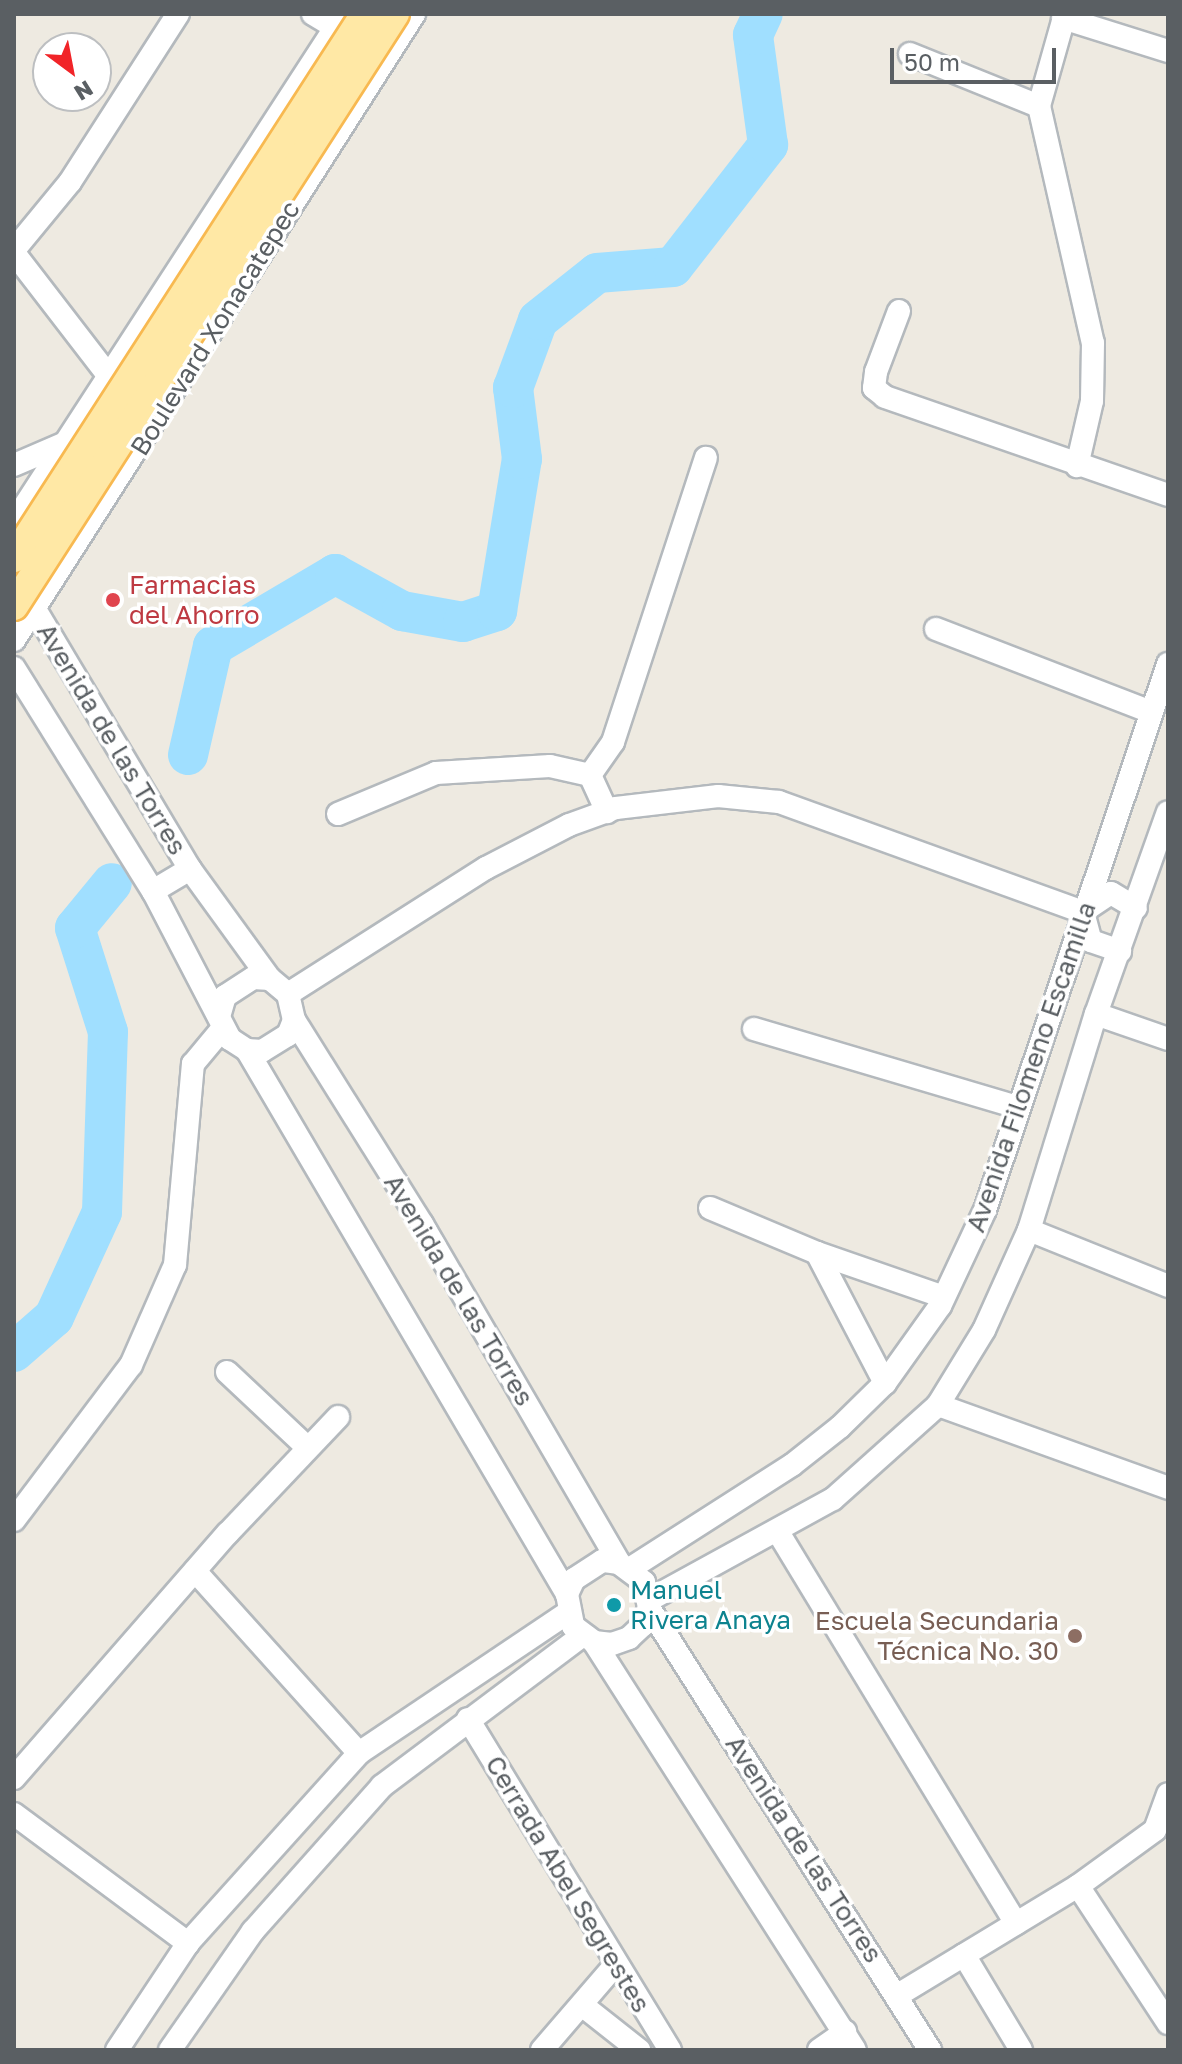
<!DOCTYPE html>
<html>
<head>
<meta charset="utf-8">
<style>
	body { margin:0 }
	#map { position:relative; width:1182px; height:2064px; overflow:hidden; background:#eeeae1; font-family:"Golos Text",sans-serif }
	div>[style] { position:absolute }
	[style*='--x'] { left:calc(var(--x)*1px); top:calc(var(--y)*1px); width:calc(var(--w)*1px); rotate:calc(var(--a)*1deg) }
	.river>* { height:40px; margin:-20px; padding:0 20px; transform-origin:20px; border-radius:20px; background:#a0dfff }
	.roads { filter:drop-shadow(2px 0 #b4b9bd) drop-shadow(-2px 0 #b4b9bd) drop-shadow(0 2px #b4b9bd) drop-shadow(0 -2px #b4b9bd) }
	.minor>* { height:22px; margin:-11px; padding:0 11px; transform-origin:11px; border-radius:11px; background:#fff }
	.bridges { filter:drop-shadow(2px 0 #f8b951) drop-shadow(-2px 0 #f8b951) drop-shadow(0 2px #f8b951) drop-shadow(0 -2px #f8b951) }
	.major-bridge>* { height:28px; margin:-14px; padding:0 14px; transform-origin:14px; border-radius:14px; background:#ffe8a5 }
	.dots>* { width:22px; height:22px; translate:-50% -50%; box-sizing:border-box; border:4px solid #fff; border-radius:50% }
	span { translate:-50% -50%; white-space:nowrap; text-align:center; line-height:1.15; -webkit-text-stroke:7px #fff; paint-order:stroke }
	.street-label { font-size:26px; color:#5a5f63 }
	.health-label { font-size:26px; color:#be3a42 }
	.left { translate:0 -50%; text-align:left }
	.culture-label { font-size:26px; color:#0d838f }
	.education-label { font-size:26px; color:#785e54 }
	.right { translate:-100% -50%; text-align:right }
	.frame { position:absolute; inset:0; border:16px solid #5a5f63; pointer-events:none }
	.north { position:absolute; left:32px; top:32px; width:80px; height:80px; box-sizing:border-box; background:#fff; border:2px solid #bdbfc1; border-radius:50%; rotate:148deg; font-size:22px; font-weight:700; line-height:32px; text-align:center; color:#5a5f63 }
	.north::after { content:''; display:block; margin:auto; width:28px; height:36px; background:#f12428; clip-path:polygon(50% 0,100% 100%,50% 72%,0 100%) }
	.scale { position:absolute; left:890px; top:48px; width:166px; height:36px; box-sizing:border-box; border:4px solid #5a5f63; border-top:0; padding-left:10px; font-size:24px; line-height:28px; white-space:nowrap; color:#5a5f63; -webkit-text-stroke:6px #fff; paint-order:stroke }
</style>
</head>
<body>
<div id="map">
	<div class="river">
		<div style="--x:188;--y:755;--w:112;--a:-77.1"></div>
		<div style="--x:213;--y:646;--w:142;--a:-30.5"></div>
		<div style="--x:335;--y:574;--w:77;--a:28.9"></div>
		<div style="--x:402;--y:611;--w:62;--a:10.2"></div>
		<div style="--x:463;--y:622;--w:36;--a:-18"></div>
		<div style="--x:497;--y:611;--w:154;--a:-80.7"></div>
		<div style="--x:522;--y:459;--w:72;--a:-97.2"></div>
		<div style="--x:513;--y:388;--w:72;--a:-69.8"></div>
		<div style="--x:538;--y:320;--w:75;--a:-38.5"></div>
		<div style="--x:597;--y:273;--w:76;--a:-4.5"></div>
		<div style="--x:673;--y:267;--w:155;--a:-52.1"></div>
		<div style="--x:768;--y:145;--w:111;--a:-97.8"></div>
		<div style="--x:753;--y:35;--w:23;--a:-65"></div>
		<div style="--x:14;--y:1352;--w:53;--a:-41.2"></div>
		<div style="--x:54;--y:1317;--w:115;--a:-65.4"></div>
		<div style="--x:102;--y:1212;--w:180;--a:-88.1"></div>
		<div style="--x:108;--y:1032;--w:109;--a:-107.6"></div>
		<div style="--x:75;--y:928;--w:58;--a:-50.6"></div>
	</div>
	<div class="roads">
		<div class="minor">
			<div style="--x:313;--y:14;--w:26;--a:31"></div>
			<div style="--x:1065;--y:14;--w:96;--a:105.8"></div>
			<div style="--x:1039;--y:106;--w:243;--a:77.2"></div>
			<div style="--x:1093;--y:343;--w:58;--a:91"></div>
			<div style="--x:1092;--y:401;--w:67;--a:103"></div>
			<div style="--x:1063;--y:18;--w:110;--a:17.4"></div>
			<div style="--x:910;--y:54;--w:139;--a:22"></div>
			<div style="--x:14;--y:250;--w:88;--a:-50.5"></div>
			<div style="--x:70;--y:182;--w:200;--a:-57.3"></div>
			<div style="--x:14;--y:253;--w:154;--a:52.4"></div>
			<div style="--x:899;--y:311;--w:65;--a:110.7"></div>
			<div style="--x:876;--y:372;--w:16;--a:97"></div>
			<div style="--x:874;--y:388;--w:14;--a:39"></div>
			<div style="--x:885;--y:397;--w:299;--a:19.1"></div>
			<div style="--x:14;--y:465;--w:53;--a:-23.2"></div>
			<div style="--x:14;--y:522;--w:606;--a:-56.99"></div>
			<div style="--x:14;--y:574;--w:344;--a:59.2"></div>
			<div style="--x:190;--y:869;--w:136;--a:54"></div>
			<div style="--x:936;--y:629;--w:230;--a:21.1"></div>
			<div style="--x:14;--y:640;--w:743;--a:-57.42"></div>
			<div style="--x:14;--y:668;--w:263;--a:58.1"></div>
			<div style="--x:153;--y:891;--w:167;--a:62.5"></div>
			<div style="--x:230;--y:1039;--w:20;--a:33"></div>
			<div style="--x:247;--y:1050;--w:15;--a:4"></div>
			<div style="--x:262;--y:1051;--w:31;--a:-32"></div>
			<div style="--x:288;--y:1035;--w:16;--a:-68"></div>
			<div style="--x:294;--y:1020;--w:27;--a:-103"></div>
			<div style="--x:288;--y:994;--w:23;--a:-140"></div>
			<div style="--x:270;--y:979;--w:17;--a:-177"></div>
			<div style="--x:253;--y:978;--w:33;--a:147"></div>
			<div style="--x:225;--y:996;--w:18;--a:106"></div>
			<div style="--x:590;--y:775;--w:40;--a:-55.1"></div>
			<div style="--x:613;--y:742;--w:299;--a:-71.9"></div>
			<div style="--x:338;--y:814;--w:106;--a:-22.7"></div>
			<div style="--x:436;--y:773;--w:114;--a:-3.5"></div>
			<div style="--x:550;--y:766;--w:41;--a:12.7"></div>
			<div style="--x:590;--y:775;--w:41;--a:65.3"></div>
			<div style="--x:153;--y:891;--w:43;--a:-30.7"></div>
			<div style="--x:1084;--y:911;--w:32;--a:-34"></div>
			<div style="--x:1111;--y:893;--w:29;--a:31"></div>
			<div style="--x:1083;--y:912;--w:30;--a:75"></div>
			<div style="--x:1091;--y:941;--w:31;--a:19"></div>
			<div style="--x:288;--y:994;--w:235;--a:-32.5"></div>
			<div style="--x:486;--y:868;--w:93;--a:-27.4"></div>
			<div style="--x:569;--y:825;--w:50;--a:-19.9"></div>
			<div style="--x:616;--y:808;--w:103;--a:-6.7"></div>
			<div style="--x:718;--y:796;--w:61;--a:5.6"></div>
			<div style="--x:779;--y:802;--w:323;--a:19.9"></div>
			<div style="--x:1096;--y:1014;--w:76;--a:19.1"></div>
			<div style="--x:294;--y:1020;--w:241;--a:57.9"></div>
			<div style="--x:422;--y:1224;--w:392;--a:59.8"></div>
			<div style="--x:754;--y:1029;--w:275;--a:16.5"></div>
			<div style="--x:247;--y:1050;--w:631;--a:59.53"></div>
			<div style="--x:710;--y:1208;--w:116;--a:22.8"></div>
			<div style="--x:817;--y:1253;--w:134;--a:19.1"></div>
			<div style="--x:1029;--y:1230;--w:150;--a:21.9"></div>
			<div style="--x:817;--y:1253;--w:147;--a:62.4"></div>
			<div style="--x:227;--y:1372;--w:111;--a:43.2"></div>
			<div style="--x:938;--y:1405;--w:245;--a:19.8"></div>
			<div style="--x:14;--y:1520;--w:194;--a:-53"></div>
			<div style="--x:131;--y:1365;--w:109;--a:-66.3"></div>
			<div style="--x:175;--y:1265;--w:202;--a:-84.9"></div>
			<div style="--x:193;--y:1064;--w:47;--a:-50.2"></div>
			<div style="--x:778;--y:1532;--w:458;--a:58.7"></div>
			<div style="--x:631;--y:1568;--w:191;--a:-32.6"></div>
			<div style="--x:792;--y:1465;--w:61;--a:-38.4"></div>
			<div style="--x:840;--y:1427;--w:63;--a:-44.4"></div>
			<div style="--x:885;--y:1383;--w:95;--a:-54.5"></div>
			<div style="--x:940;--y:1306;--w:106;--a:-64.9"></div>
			<div style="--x:985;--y:1210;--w:576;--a:-71.47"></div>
			<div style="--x:195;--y:1571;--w:245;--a:48"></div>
			<div style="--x:649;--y:1600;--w:210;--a:-28.8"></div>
			<div style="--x:833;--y:1499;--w:141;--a:-41.8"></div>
			<div style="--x:938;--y:1405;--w:88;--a:-58.5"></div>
			<div style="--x:984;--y:1330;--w:110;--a:-65.8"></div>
			<div style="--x:1029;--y:1230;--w:226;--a:-72.8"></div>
			<div style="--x:1096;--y:1014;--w:214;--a:-70.4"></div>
			<div style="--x:649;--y:1608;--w:524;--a:57.55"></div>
			<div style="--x:594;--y:1642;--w:18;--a:6"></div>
			<div style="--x:612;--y:1644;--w:18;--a:-19"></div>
			<div style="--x:629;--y:1638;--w:19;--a:-43"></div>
			<div style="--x:643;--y:1625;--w:18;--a:-71"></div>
			<div style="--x:649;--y:1608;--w:26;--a:-101"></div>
			<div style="--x:644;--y:1582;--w:31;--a:-143"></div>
			<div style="--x:619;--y:1563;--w:17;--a:-173"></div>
			<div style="--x:602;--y:1561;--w:33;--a:147"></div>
			<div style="--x:574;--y:1579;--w:17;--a:115"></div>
			<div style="--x:567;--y:1594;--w:33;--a:79"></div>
			<div style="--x:573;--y:1626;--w:26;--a:37"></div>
			<div style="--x:594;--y:1642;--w:484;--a:57.4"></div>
			<div style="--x:468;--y:1719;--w:388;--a:58.6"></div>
			<div style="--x:14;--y:1778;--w:325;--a:-48.9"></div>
			<div style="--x:228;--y:1533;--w:160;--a:-46.5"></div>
			<div style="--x:14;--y:1814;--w:217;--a:36.6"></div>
			<div style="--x:1078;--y:1886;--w:164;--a:56.7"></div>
			<div style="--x:964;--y:1955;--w:111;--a:59"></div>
			<div style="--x:898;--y:1995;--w:210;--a:-31.2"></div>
			<div style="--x:1078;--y:1886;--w:95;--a:-36"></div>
			<div style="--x:1155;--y:1830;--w:38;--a:-70"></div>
			<div style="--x:582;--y:2005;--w:73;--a:38.3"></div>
			<div style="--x:117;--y:2050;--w:128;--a:-56.4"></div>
			<div style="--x:188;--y:1943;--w:256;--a:-48"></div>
			<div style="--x:359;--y:1753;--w:251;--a:-33.9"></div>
			<div style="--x:170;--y:2050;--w:145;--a:-55.1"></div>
			<div style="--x:253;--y:1931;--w:194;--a:-48.3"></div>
			<div style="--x:382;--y:1786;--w:250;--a:-36.9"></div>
			<div style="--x:542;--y:2050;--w:113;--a:-49.3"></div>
			<div style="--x:819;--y:2050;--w:32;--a:-35"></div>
		</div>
	</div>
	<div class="bridges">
		<div class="major-bridge">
			<div style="--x:14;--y:558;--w:647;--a:-57.17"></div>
			<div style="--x:14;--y:606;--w:704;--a:-57.24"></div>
		</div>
	</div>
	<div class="dots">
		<div style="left:113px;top:600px;background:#e0444e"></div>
		<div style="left:614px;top:1605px;background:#0f9aa8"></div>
		<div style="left:1075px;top:1636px;background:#8d6e63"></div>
	</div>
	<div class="street-label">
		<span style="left:215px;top:328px;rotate:-58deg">Boulevard Xonacatepec</span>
		<span style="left:112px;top:739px;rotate:59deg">Avenida de las Torres</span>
		<span style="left:1031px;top:1067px;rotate:-71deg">Avenida Filomeno Escamilla</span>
		<span style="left:459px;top:1290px;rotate:59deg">Avenida de las Torres</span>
		<span style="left:804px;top:1849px;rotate:57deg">Avenida de las Torres</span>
		<span style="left:568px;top:1884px;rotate:59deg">Cerrada Abel Segrestes</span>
	</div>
	<div class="health-label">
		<span class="left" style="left:129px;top:600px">Farmacias<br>del Ahorro</span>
	</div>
	<div class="culture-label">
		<span class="left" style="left:630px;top:1605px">Manuel<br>Rivera Anaya</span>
	</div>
	<div class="education-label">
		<span class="right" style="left:1059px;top:1636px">Escuela Secundaria<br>Técnica No. 30</span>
	</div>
	<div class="frame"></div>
	<div class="north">N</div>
	<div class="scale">50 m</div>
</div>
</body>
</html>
